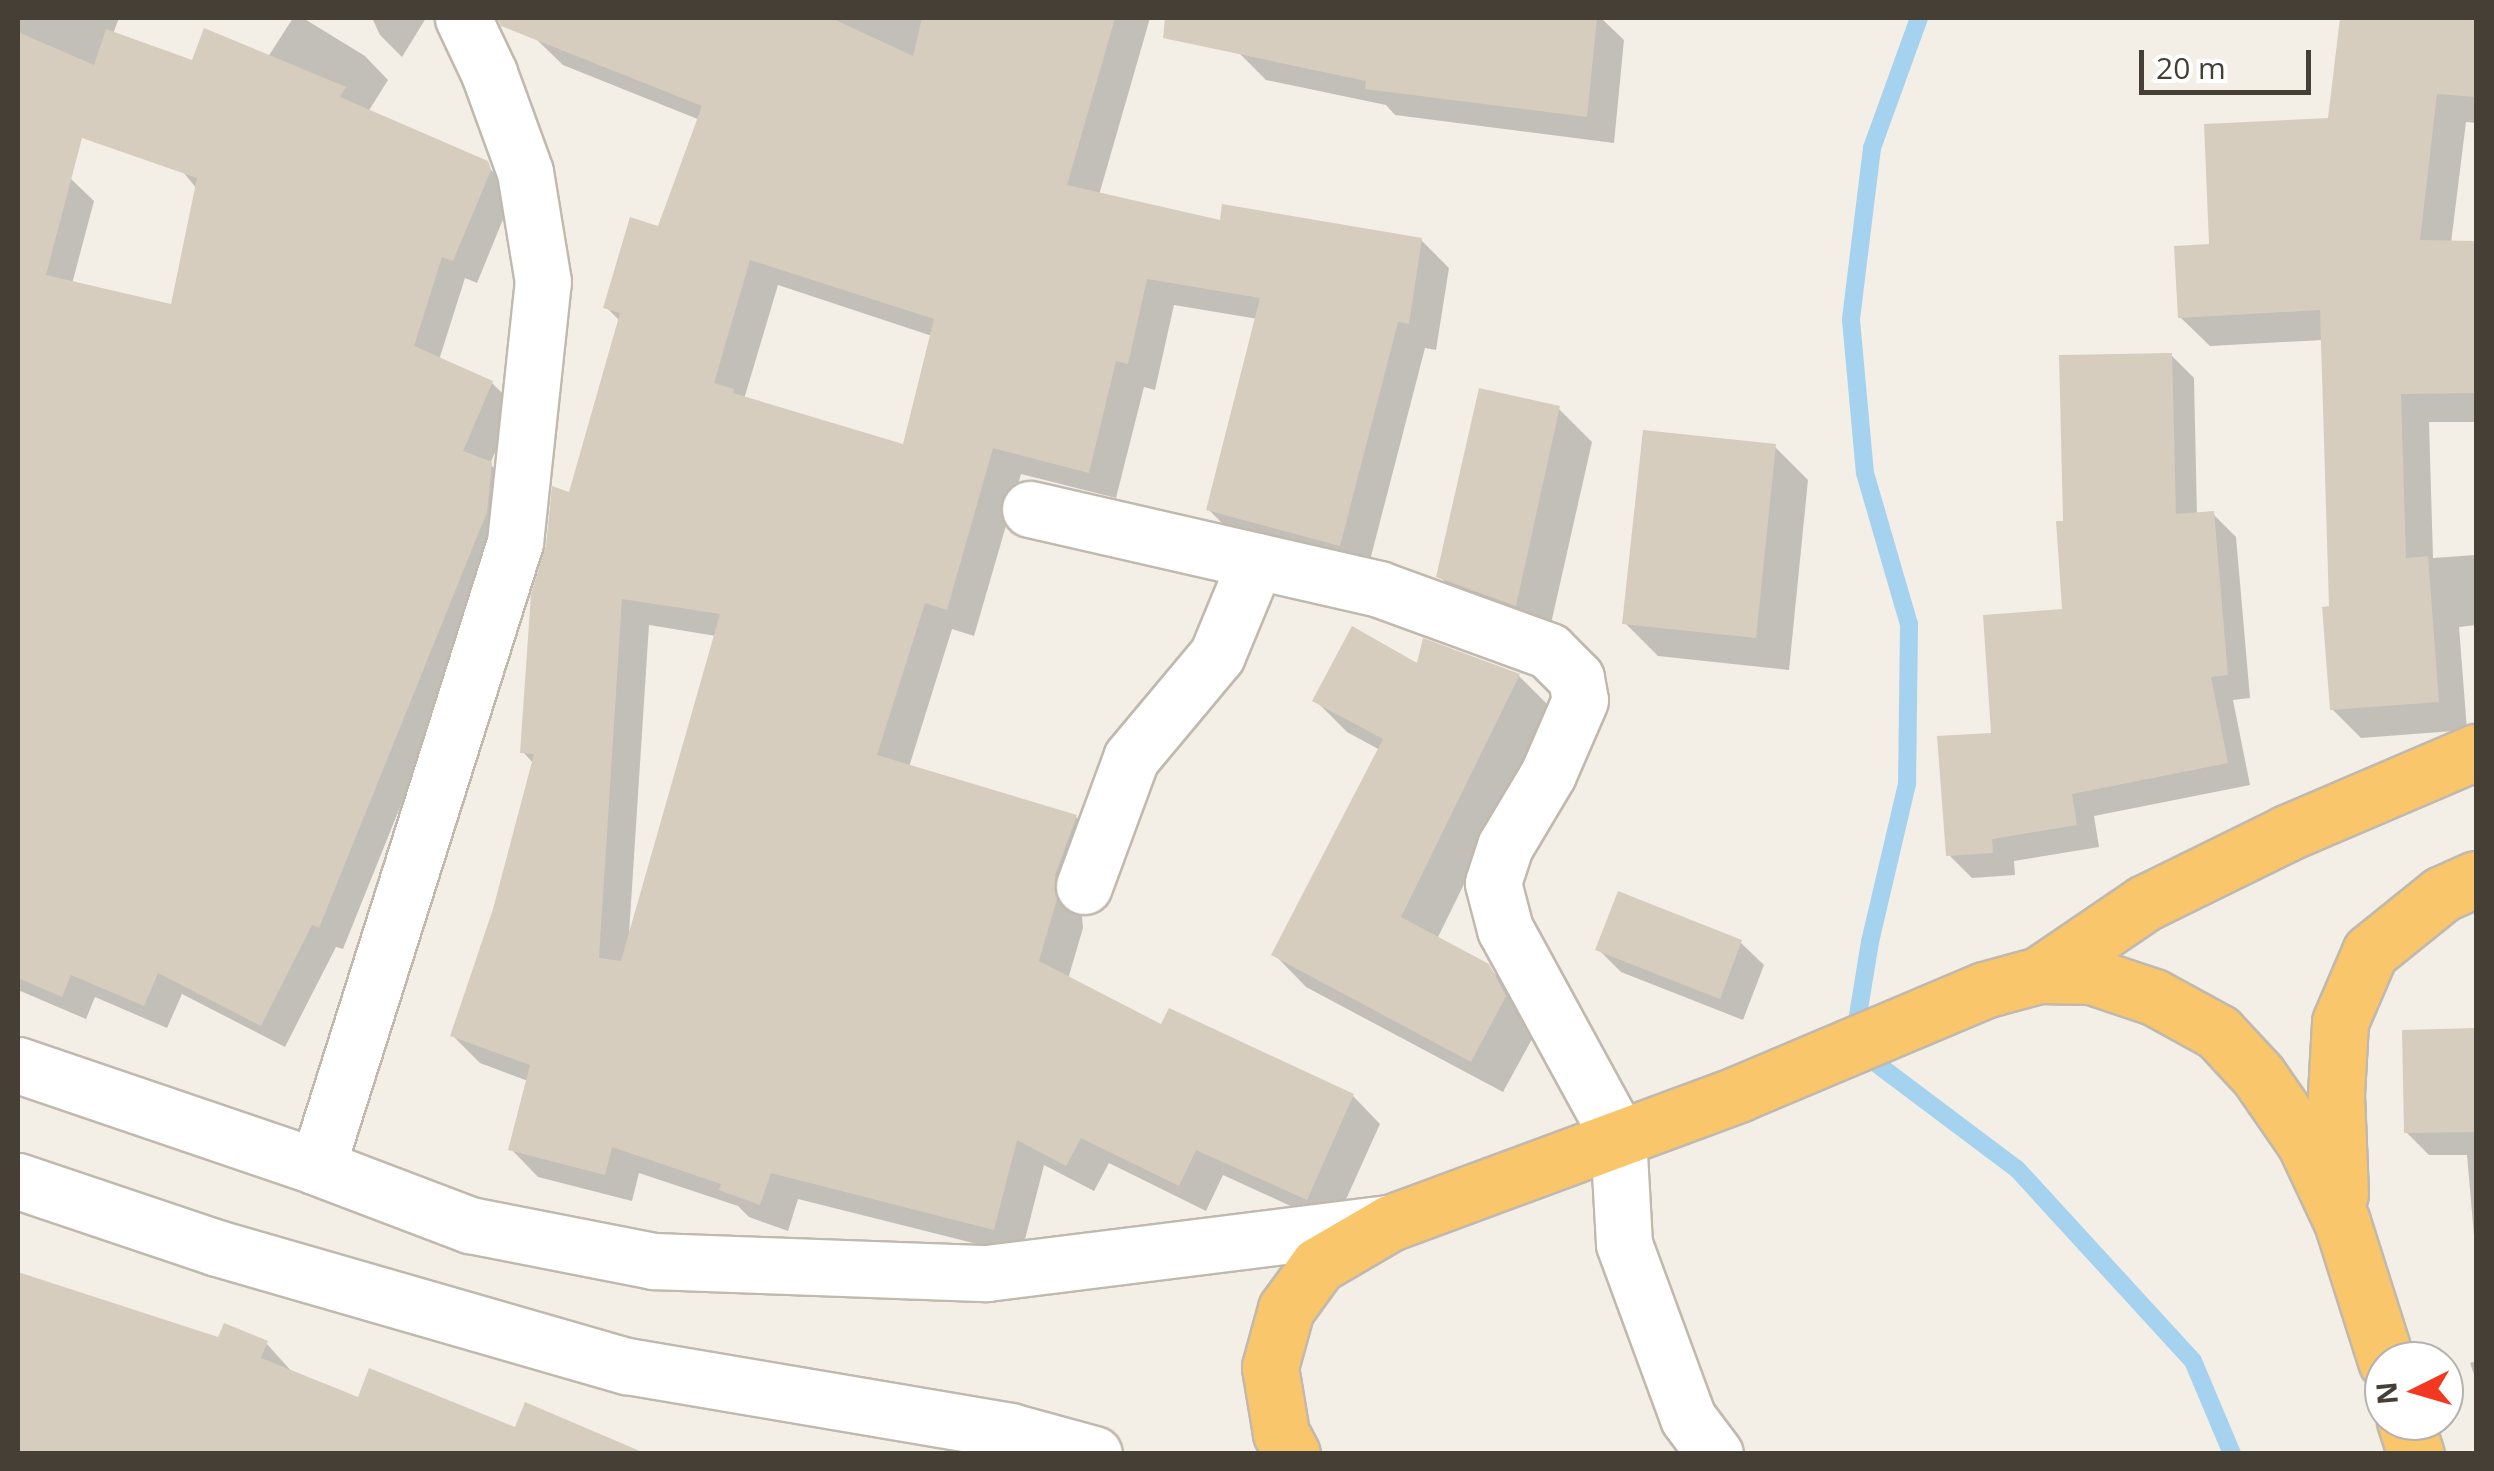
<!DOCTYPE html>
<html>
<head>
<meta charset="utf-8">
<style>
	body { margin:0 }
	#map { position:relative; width:2494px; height:1471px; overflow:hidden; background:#f3efe7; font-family:"Open Sans",sans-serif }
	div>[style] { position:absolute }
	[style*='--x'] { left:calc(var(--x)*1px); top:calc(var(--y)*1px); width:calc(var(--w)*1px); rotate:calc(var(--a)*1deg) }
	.shadow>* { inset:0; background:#0003 }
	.stream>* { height:18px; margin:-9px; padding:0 9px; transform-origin:9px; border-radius:9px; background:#a5d2ee }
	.building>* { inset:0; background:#d7cdbf }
	.roads { filter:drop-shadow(2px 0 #c1b9ad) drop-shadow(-2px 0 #c1b9ad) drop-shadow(0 2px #c1b9ad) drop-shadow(0 -2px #c1b9ad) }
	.minor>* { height:55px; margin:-27.5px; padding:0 27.5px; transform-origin:27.5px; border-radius:27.5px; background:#fff }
	.highway>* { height:55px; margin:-27.5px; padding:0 27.5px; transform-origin:27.5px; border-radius:27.5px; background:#f9c66c }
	span { translate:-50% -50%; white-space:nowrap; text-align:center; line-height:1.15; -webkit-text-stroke:9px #fff; paint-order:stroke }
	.frame { position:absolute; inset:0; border:20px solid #453f36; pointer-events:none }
	.north { position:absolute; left:2364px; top:1341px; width:100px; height:100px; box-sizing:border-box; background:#fff; border:2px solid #b5b2af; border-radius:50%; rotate:265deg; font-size:28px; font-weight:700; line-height:40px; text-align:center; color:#453f36 }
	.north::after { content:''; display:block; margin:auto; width:35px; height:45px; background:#f2381e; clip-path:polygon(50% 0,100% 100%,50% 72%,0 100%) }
	.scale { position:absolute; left:2139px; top:50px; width:172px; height:45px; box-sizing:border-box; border:5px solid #453f36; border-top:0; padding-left:12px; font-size:30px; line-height:35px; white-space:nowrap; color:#453f36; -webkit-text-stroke:8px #fff; paint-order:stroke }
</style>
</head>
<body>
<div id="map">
	<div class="shadow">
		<div style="clip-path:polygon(18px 18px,119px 18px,113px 34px,193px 63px,268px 57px,293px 18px,303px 18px,365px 56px,388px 80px,368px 112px,486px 164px,513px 195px,477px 283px,465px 278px,439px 360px,492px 383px,515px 406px,490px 464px,514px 488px,509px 536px,343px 949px,336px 947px,285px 1047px,182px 994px,167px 1028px,95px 997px,86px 1019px,18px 990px,18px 163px,70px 178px,94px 201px,72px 284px,173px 307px,197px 189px,179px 167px,18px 100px)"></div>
		<div style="clip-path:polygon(372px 18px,426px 18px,402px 57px,380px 35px)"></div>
		<div style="clip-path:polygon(evenodd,543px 18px,1150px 18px,1099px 195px,1222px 223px,1421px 240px,1449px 268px,1436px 350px,1425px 348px,1367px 572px,1236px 537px,1209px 510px,1258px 319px,1174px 305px,1155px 390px,1144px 387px,1116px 498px,1021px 474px,974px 636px,952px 629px,909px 767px,1076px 817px,1103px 844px,1081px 904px,1083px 928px,1068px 979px,1162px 1027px,1353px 1096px,1380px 1124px,1334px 1226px,1223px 1175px,1206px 1211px,1109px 1163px,1094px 1191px,1044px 1165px,1021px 1255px,798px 1199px,788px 1231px,749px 1217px,738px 1206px,639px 1173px,632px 1201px,538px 1177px,511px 1149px,528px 1081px,480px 1063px,453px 1036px,496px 910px,534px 764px,523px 752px,571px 496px,620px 321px,606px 307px,660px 229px,700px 120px,563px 65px,535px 38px,543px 18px,778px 285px,932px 336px,905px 447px,744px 399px,778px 285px,543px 18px,649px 625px,716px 636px,629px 934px,649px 625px)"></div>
		<div style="clip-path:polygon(1246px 18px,1601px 18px,1624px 40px,1614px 143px,1395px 115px,1386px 105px,1266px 80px,1239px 53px)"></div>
		<div style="clip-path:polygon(2342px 18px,2476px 18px,2476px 123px,2466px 122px,2451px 243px,2476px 244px,2476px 422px,2429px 422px,2433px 558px,2476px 555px,2476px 625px,2459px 627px,2467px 730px,2361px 738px,2332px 709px,2323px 340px,2210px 346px,2180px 317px,2212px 247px,2330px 120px)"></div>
		<div style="clip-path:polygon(2171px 355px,2194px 378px,2197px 515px,2213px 514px,2236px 537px,2250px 698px,2233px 700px,2250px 785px,2094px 816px,2099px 847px,2014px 861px,2015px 875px,1972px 878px,1949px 855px,1993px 735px,2065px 612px,2065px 523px)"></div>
		<div style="clip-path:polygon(1559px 409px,1592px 442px,1548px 637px,1473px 609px,1439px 576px)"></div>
		<div style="clip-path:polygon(1775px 447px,1808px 480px,1789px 670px,1658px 656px,1625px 623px)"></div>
		<div style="clip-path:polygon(1419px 667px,1519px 676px,1551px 708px,1437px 939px,1487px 966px,1520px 1000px,1537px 1030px,1503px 1092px,1306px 987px,1274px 954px,1380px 750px,1347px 732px,1315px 700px)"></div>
		<div style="clip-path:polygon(1741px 943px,1764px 965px,1743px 1020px,1621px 972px,1598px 949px)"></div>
		<div style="clip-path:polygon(2476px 1031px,2476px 1259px,2467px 1155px,2429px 1155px,2406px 1132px,2404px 1032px)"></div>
		<div style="clip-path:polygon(18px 1274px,220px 1340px,266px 1343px,294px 1374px,359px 1400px,623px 1454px,18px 1454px)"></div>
		<div style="clip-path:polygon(2476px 1361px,2476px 1380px,2470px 1363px)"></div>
	</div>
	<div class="stream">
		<div style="--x:1919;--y:18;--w:138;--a:109.9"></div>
		<div style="--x:1872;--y:148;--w:173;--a:97"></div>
		<div style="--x:1851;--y:320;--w:154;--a:84.8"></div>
		<div style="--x:1865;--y:473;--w:157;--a:73.8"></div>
		<div style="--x:1909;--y:624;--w:160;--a:90.7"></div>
		<div style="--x:1907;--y:784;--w:162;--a:103.2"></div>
		<div style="--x:1870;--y:942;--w:105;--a:99.3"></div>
		<div style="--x:1853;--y:1046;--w:205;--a:36.9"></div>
		<div style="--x:2017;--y:1169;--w:260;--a:47.5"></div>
		<div style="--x:2193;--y:1361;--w:101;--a:67.2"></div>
	</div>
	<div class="building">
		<div style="clip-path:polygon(evenodd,497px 18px,831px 18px,913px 56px,922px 18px,1115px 18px,1067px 185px,1220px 220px,1222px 204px,1422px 238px,1409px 324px,1398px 322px,1340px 546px,1206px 510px,1260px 298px,1147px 279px,1128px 364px,1116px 361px,1089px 473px,993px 448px,947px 610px,925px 603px,877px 755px,1077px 815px,1055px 875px,1057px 899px,1039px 961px,1161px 1024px,1169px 1008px,1354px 1094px,1307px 1200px,1196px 1150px,1179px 1186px,1081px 1138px,1066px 1166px,1017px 1140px,994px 1230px,771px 1173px,760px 1205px,719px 1190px,721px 1184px,612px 1147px,605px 1175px,508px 1150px,530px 1065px,450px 1036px,493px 909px,534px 754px,520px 753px,531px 594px,546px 545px,552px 486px,569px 492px,620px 313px,603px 308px,630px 217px,658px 226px,702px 106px,501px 26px,497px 18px,750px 260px,934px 319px,903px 444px,733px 393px,734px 389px,714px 383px,750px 260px,497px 18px,622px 599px,720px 614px,621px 961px,599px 958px,622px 599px)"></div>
		<div style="clip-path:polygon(1165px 18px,1597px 18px,1587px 117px,1365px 89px,1366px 81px,1163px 38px)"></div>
		<div style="clip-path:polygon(2340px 18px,2476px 18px,2476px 97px,2437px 94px,2420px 240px,2476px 241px,2476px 393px,2401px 394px,2406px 558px,2428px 556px,2439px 702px,2330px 710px,2322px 607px,2329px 606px,2320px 310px,2178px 318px,2174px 246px,2209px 244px,2204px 124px,2328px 118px)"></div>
		<div style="clip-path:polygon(evenodd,204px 28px,346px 87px,340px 97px,488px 161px,491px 170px,453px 261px,442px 257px,414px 346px,493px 381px,463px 451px,492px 462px,487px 512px,319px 928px,312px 925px,261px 1026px,158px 973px,144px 1006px,71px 975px,62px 997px,18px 978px,18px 32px,94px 65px,106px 29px,192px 60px,204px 28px,82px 138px,197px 178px,171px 304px,46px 275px,82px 138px)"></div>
		<div style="clip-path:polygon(2172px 353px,2176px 514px,2214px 511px,2228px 675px,2211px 677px,2228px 763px,2072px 794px,2077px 825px,1992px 839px,1993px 853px,1946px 856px,1937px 736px,1991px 733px,1983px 615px,2062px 609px,2056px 521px,2063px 521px,2059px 355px)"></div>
		<div style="clip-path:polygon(1479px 388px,1560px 406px,1516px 606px,1436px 577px)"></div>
		<div style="clip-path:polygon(1643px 430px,1776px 444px,1756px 638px,1622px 624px)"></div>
		<div style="clip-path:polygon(1352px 626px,1417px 663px,1423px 638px,1520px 674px,1401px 917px,1489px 964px,1506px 996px,1471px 1062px,1271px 955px,1383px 739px,1312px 701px)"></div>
		<div style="clip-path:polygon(1618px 891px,1742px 940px,1720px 999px,1595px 950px)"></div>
		<div style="clip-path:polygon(2475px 1028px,2476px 1132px,2404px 1133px,2402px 1030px)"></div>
		<div style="clip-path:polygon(18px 1272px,218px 1337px,224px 1323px,268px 1341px,261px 1358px,358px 1397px,369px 1368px,515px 1427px,525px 1402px,647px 1454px,18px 1454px)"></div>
	</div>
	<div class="roads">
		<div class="minor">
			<div style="--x:1030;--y:509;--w:358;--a:12.9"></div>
			<div style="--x:1379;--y:589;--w:181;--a:20"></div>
			<div style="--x:1549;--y:651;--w:38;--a:45"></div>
			<div style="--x:1576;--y:678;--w:22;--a:80"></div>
			<div style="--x:1580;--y:700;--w:81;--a:113.4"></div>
			<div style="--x:1548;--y:774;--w:84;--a:120.8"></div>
			<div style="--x:1505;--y:846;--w:39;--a:108"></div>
			<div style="--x:1493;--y:883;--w:48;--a:75.4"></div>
			<div style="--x:1505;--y:929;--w:236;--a:61.4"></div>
			<div style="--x:1618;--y:1136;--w:108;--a:86.8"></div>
			<div style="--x:1624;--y:1244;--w:185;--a:69.8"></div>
			<div style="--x:1688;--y:1418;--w:45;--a:53.1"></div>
			<div style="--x:1084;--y:886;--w:136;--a:-69.8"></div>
			<div style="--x:1131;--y:758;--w:134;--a:-50.1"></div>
			<div style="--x:1217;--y:655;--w:102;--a:-67.5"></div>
			<div style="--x:18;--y:1065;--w:316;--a:18.8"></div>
			<div style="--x:317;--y:1167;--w:164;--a:20.8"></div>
			<div style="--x:470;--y:1225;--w:187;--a:11.1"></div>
			<div style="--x:653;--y:1261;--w:334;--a:2.1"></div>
			<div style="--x:987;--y:1273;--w:406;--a:-7.1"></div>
			<div style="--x:317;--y:1167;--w:656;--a:-72.42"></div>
			<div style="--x:515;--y:542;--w:262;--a:-83.9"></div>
			<div style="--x:543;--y:282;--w:111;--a:-99.3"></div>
			<div style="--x:525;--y:172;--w:105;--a:-110"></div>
			<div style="--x:489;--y:73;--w:61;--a:-115.3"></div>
			<div style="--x:18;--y:1181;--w:210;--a:18.6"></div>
			<div style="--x:217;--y:1248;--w:427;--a:16.1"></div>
			<div style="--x:627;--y:1366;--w:388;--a:9.6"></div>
			<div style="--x:1010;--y:1431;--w:87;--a:15.3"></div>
		</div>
		<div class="highway">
			<div style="--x:2039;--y:975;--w:128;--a:-34.2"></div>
			<div style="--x:2145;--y:903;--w:158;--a:-26.2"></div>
			<div style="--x:2287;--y:833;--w:206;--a:-23.2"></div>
			<div style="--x:2340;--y:1194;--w:100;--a:-92.3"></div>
			<div style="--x:2336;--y:1094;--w:72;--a:-86.8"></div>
			<div style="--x:2340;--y:1022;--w:76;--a:-66.8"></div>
			<div style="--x:2370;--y:952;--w:92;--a:-38.9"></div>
			<div style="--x:2442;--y:894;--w:37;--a:-24"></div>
			<div style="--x:2405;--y:1421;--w:35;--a:72"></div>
			<div style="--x:1292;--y:1454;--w:24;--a:-118"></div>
			<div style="--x:1281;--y:1433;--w:67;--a:-99.5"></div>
			<div style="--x:1270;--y:1367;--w:60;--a:-74.6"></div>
			<div style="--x:1286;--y:1309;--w:54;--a:-54"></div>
			<div style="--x:1318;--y:1265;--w:83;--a:-30.3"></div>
			<div style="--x:1390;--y:1223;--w:371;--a:-20.3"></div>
			<div style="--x:1738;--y:1094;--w:267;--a:-22.9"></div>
			<div style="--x:1984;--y:990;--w:57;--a:-15.3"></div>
			<div style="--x:2039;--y:975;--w:52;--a:1.1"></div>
			<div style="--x:2091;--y:976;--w:66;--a:18.4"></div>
			<div style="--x:2154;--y:997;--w:73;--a:28.7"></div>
			<div style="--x:2218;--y:1032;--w:59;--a:47.1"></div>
			<div style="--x:2258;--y:1075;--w:83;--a:55.3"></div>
			<div style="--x:2305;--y:1143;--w:87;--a:64.9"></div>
			<div style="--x:2342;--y:1222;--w:146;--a:72.4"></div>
		</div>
	</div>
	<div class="frame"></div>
	<div class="north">N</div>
	<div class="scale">20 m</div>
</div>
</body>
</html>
